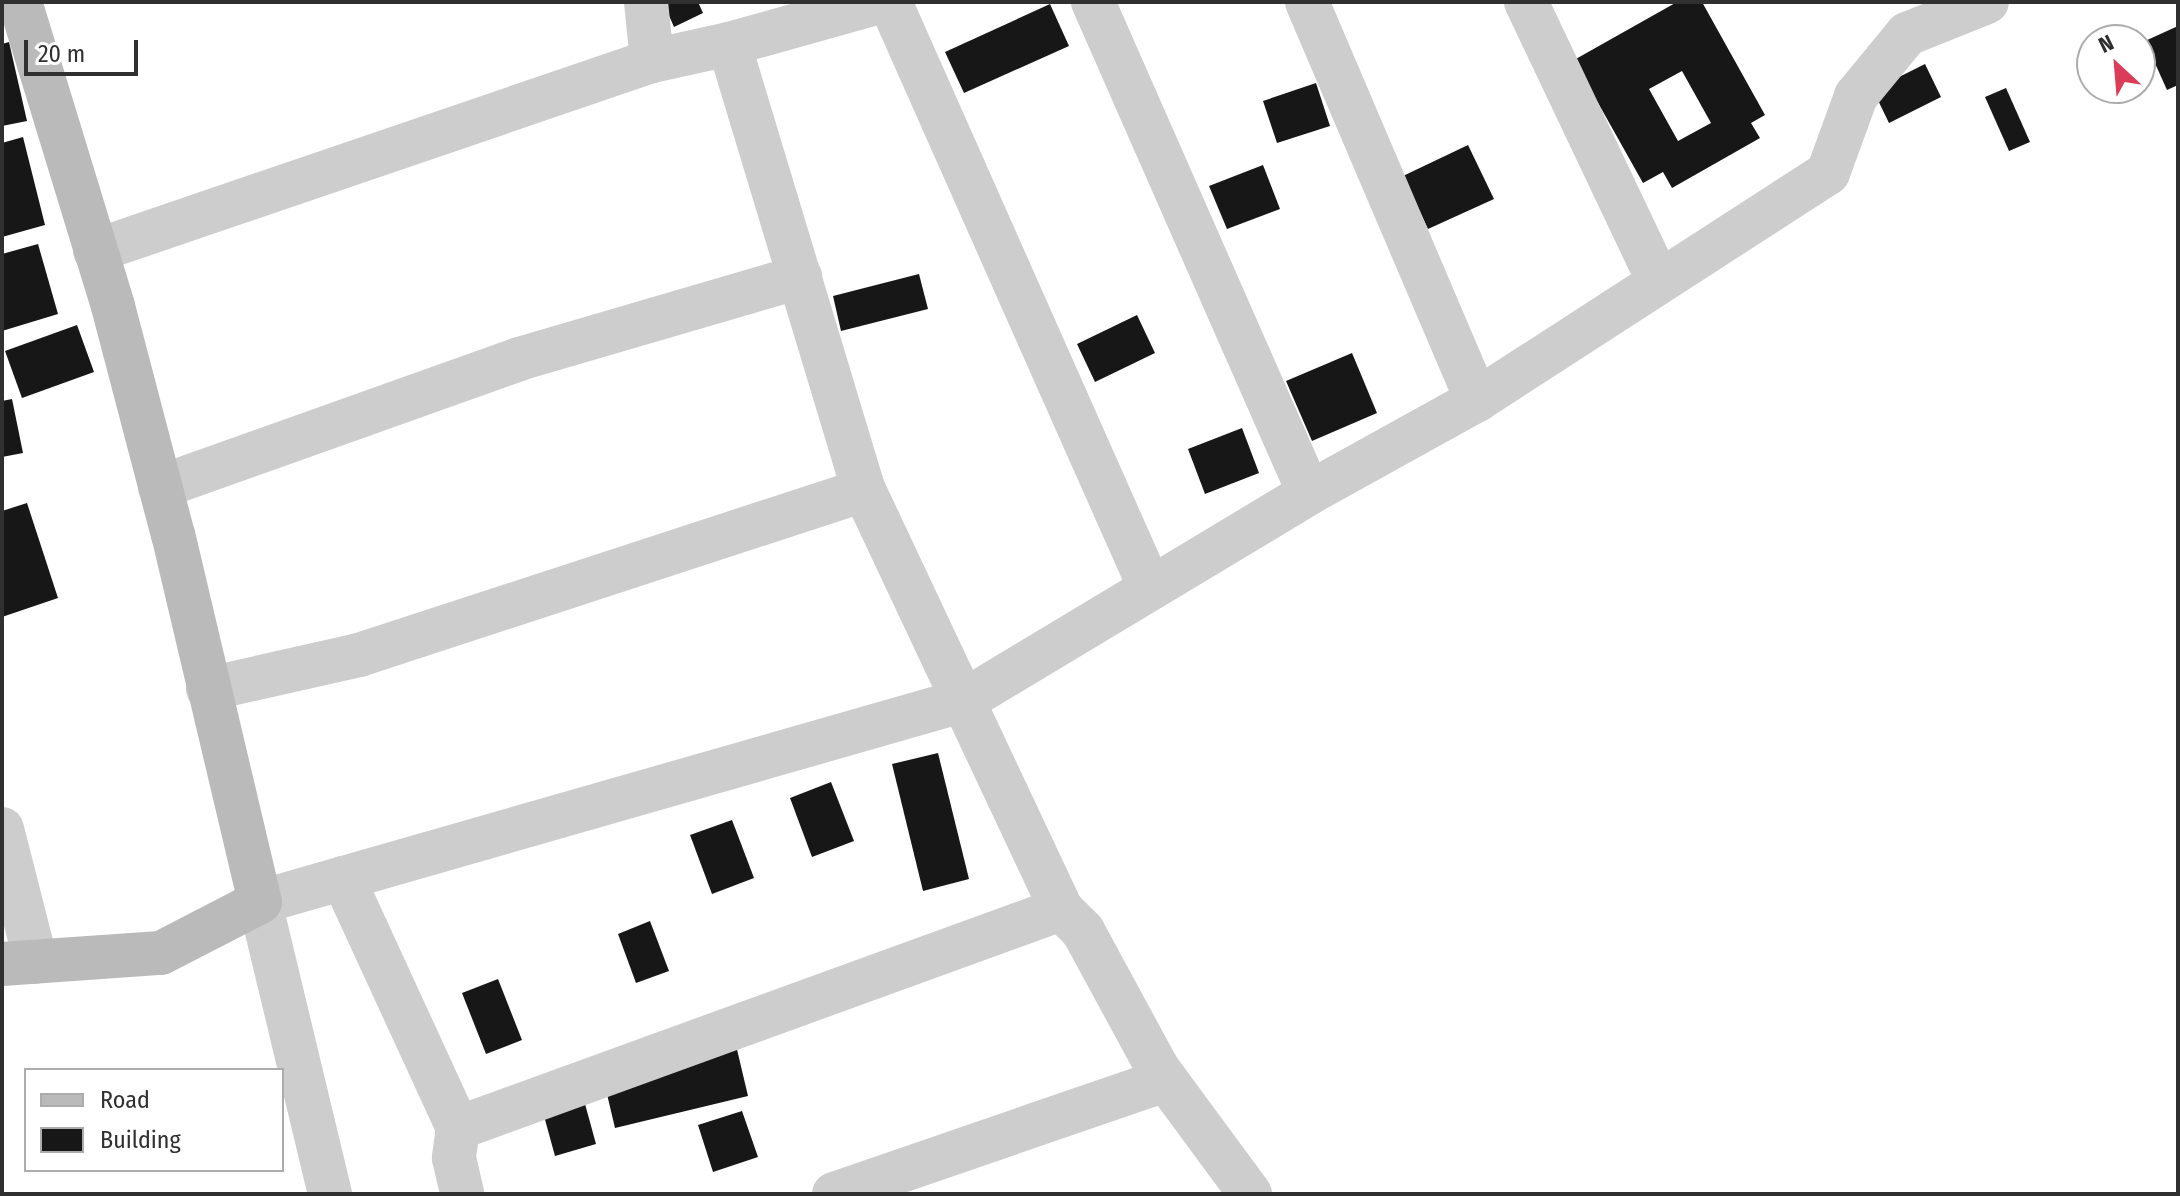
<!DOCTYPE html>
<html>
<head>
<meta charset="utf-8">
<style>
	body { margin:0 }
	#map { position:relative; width:2180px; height:1196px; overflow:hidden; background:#fff; font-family:"Fira Sans Condensed",sans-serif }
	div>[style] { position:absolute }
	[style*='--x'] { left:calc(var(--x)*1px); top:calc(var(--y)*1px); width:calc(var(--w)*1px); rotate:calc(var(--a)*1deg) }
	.building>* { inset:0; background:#171717 }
	.street>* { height:44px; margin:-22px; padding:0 22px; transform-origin:22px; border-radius:22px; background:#cdcdcd }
	.secondary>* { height:44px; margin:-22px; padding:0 22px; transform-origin:22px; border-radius:22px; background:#bababa }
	span { translate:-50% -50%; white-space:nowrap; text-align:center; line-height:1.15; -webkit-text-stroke:8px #fff; paint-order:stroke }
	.frame { position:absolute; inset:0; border:4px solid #303030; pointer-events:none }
	.legend { position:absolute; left:24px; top:1068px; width:260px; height:104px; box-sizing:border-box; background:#fff; border:2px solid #acacac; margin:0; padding:10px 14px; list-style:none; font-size:24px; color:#303030 }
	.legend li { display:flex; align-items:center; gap:16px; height:40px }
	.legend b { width:40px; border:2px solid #acacac }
	.north { position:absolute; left:2076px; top:24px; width:80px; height:80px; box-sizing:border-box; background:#fff; border:2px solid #acacac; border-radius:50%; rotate:334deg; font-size:22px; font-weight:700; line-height:32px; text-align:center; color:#303030 }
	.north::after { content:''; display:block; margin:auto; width:28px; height:36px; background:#db3d58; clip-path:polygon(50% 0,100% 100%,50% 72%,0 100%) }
	.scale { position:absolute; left:24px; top:40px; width:114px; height:36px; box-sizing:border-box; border:4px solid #303030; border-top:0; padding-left:10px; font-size:24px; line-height:28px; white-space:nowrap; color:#303030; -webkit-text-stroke:6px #fff; paint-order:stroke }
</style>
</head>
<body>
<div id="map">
	<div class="building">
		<div style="clip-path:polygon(663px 2px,698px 2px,703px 13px,674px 27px)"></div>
		<div style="clip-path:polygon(evenodd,1677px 2px,1702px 2px,1765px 115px,1751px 123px,1760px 138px,1672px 188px,1663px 172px,1643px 183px,1574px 60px,1677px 2px,1682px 71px,1711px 123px,1678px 141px,1649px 89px,1682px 71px)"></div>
		<div style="clip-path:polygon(1050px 4px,1069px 46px,964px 93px,945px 52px)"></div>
		<div style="clip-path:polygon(2178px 26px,2178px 85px,2167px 90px,2145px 41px)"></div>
		<div style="clip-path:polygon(9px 42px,27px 121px,2px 126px,2px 44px)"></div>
		<div style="clip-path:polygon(1925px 64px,1941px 97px,1889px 123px,1873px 90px)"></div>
		<div style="clip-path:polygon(1316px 83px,1330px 126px,1277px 143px,1263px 101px)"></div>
		<div style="clip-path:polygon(2006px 88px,2030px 142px,2009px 151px,1985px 97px)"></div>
		<div style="clip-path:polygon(23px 137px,45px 225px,2px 237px,2px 143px)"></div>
		<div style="clip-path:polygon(1468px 145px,1494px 199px,1428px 229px,1403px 176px)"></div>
		<div style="clip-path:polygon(1263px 165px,1280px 209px,1227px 229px,1209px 186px)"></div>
		<div style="clip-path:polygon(38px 244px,58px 314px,2px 331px,2px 254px)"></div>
		<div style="clip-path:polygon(919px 274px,928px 309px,841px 331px,833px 296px)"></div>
		<div style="clip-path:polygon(1137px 315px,1155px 353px,1095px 382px,1077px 344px)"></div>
		<div style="clip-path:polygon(77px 325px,94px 372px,22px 398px,5px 351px)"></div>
		<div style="clip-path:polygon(1352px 353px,1377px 413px,1312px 441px,1286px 381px)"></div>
		<div style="clip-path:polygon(12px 399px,23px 453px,2px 457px,2px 401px)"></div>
		<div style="clip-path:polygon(1242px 428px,1259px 473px,1205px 494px,1188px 449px)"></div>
		<div style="clip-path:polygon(27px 503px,58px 598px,2px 617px,2px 511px)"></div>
		<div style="clip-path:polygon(938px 753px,969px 879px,923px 891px,892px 764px)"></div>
		<div style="clip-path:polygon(831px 782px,854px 841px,812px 857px,790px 798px)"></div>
		<div style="clip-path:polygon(732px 820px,754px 878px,712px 894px,690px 835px)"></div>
		<div style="clip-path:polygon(650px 921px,669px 971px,636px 983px,618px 934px)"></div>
		<div style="clip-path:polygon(498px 979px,522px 1040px,486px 1054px,462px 993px)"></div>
		<div style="clip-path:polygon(735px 1041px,748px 1096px,615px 1128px,602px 1073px)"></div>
		<div style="clip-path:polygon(582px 1093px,596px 1144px,555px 1156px,541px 1105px)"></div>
		<div style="clip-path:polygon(742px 1111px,758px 1157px,713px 1172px,698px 1125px)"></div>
	</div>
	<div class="street">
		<div style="--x:890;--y:2;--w:641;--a:66.07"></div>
		<div style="--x:1093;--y:2;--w:536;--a:66.25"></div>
		<div style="--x:1307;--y:2;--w:433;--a:66.9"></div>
		<div style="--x:1526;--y:2;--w:308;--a:64.6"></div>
		<div style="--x:729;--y:44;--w:156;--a:-15.6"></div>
		<div style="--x:652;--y:61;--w:79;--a:-12.4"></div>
		<div style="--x:729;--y:44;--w:466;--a:73.2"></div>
		<div style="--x:864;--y:490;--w:463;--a:64.8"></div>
		<div style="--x:1061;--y:909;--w:31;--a:45"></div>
		<div style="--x:1083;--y:931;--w:157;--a:61.5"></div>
		<div style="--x:1158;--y:1069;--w:155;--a:53.6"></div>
		<div style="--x:95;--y:251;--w:589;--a:-18.84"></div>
		<div style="--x:652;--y:61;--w:59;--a:-95.8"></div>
		<div style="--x:160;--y:487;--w:381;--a:-19.6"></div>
		<div style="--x:519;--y:359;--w:293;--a:-16.3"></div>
		<div style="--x:208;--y:689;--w:155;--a:-12.7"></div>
		<div style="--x:359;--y:655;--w:531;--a:-18.09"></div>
		<div style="--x:2;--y:829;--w:137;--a:75.7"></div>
		<div style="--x:343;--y:878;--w:275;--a:65.3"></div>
		<div style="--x:458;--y:1128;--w:30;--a:98"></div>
		<div style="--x:454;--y:1158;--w:37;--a:77"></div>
		<div style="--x:458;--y:1128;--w:642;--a:-19.96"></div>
		<div style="--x:330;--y:1194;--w:300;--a:-103.5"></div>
		<div style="--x:260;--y:902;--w:733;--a:-15.99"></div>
		<div style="--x:965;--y:700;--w:401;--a:-31"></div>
		<div style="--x:1309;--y:493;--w:192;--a:-29"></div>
		<div style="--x:1477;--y:400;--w:418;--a:-32.9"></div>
		<div style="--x:1828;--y:173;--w:82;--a:-70"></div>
		<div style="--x:1856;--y:96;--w:80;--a:-50.6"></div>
		<div style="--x:1907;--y:34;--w:86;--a:-21.8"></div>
		<div style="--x:834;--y:1194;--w:335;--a:-19"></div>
		<div style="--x:1151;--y:1085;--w:17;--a:-66"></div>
	</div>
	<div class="secondary">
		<div style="--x:2;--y:964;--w:159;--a:-4"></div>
		<div style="--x:161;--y:953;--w:111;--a:-27.3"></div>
		<div style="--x:260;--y:902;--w:377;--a:-103.3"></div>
		<div style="--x:173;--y:535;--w:237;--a:-104.7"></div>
		<div style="--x:113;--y:306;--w:318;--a:-107"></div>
	</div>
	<div class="frame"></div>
	<ul class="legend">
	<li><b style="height:10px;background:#bababa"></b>Road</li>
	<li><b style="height:22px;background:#171717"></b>Building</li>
	</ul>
	<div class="north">N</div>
	<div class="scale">20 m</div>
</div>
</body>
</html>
